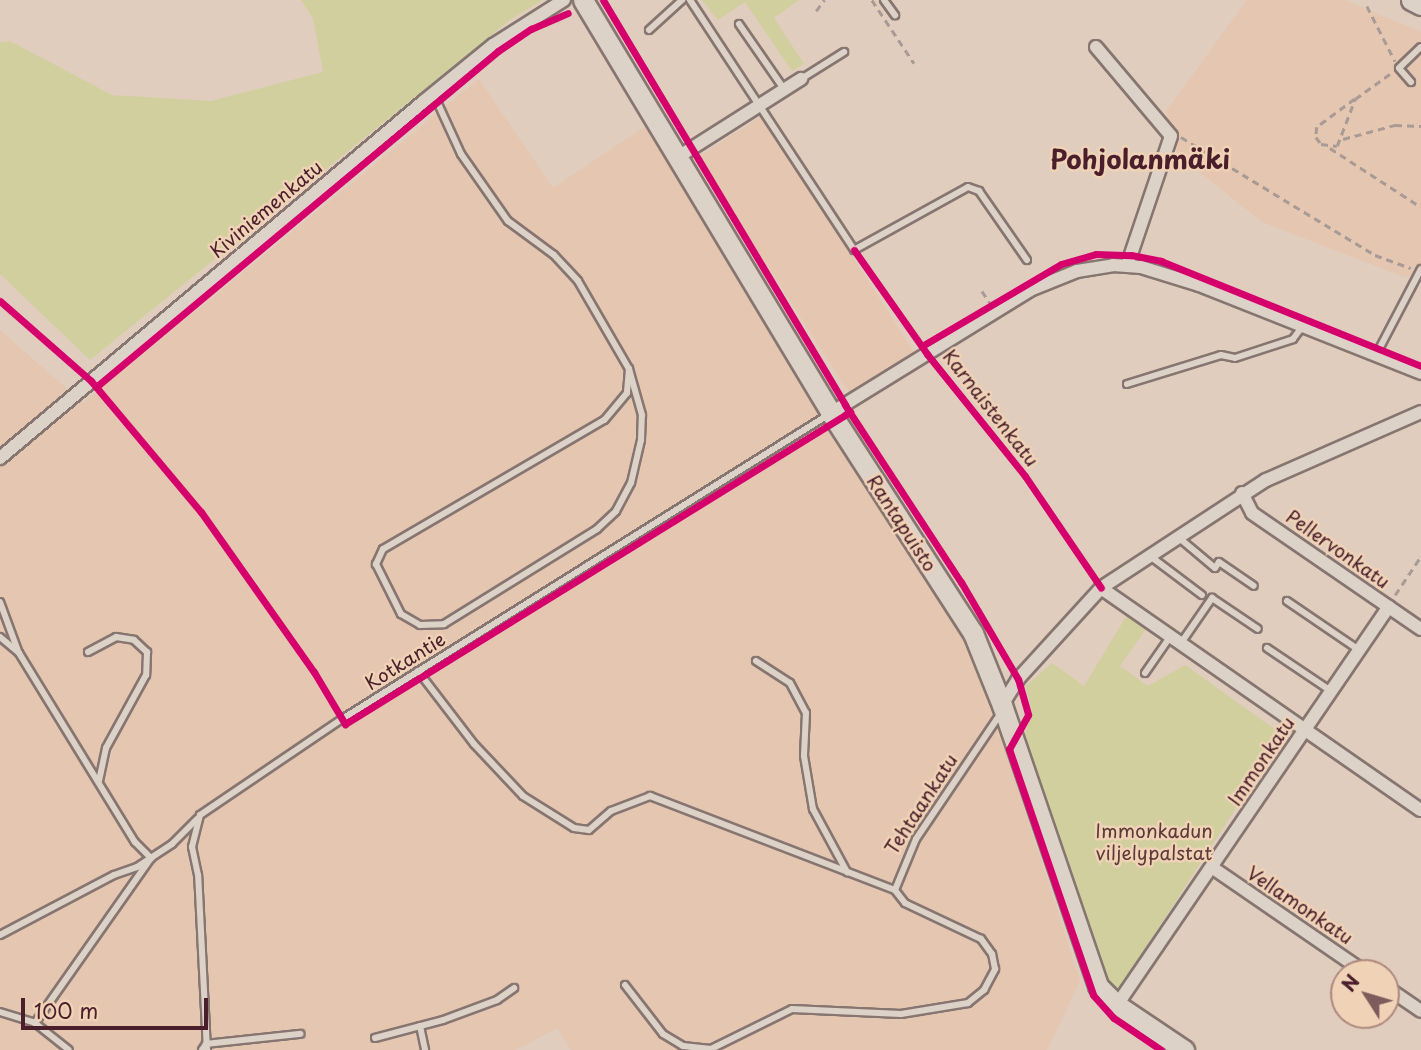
<!DOCTYPE html>
<html>
<head>
<meta charset="utf-8">
<style>
	body { margin:0 }
	#map { position:relative; width:1421px; height:1050px; overflow:hidden; background:#e0cdbe; font-family:"Playpen Sans",sans-serif }
	div>[style] { position:absolute }
	[style*='--x'] { left:calc(var(--x)*1px); top:calc(var(--y)*1px); width:calc(var(--w)*1px); rotate:calc(var(--a)*1deg) }
	.built>* { inset:0; background:#e4c6b1 }
	.green>* { inset:0; background:#d1cf9e }
	.path>* { height:2.5px; margin-top:-1.25px; transform-origin:0; background:repeating-linear-gradient(90deg,#a89b95 0 7px,transparent 0 12px) }
	.roads { filter:drop-shadow(2px 0 #867570) drop-shadow(-2px 0 #867570) drop-shadow(0 2px #867570) drop-shadow(0 -2px #867570) }
	.lane>* { height:6px; margin:-3px; padding:0 3px; transform-origin:3px; border-radius:3px; background:#ddd2c7 }
	.street>* { height:12px; margin:-6px; padding:0 6px; transform-origin:6px; border-radius:6px; background:#ddd2c7 }
	.secondary>* { height:19px; margin:-9.5px; padding:0 9.5px; transform-origin:9.5px; border-radius:9.5px; background:#ddd2c7 }
	.cycleway>* { height:7px; margin:-3.5px; padding:0 3.5px; transform-origin:3.5px; border-radius:3.5px; background:#d6006c }
	span { translate:-50% -50%; white-space:nowrap; text-align:center; line-height:1.15; -webkit-text-stroke:5px #f0d2b6; paint-order:stroke }
	.street-label { font-size:19px; color:#4a1f2b }
	.park-label { font-size:19px; color:#5c3a38 }
	.district-label { font-size:26px; color:#4a1f2b; font-weight:700 }
	.north { position:absolute; left:1330px; top:959px; width:70px; height:70px; box-sizing:border-box; background:#f0d2b6; border:2px solid #ae8a7e; border-radius:50%; rotate:307deg; font-size:19px; font-weight:700; line-height:28px; text-align:center; color:#4a1f2b }
	.north::after { content:''; display:block; margin:auto; width:24px; height:32px; background:#7e5c5e; clip-path:polygon(50% 0,100% 100%,50% 72%,0 100%) }
	.scale { position:absolute; left:21px; top:998px; width:187px; height:32px; box-sizing:border-box; border:4px solid #4a1f2b; border-top:0; padding-left:9px; font-size:21px; line-height:24px; white-space:nowrap; color:#4a1f2b; -webkit-text-stroke:5px #f0d2b6; paint-order:stroke }
</style>
</head>
<body>
<div id="map">
	<div class="built">
		<div style="clip-path:polygon(1247px 0,1345px 0,1421px 32px,1421px 276px,1404px 277px,1262px 222px,1178px 155px,1166px 111px)"></div>
		<div style="clip-path:polygon(479px 79px,553px 188px,646px 126px,972px 647px,1080px 981px,1047px 1050px,571px 1050px,557px 1028px,516px 1050px,0 1050px,0 330px,83px 403px)"></div>
		<div style="clip-path:polygon(762px 116px,914px 352px,849px 393px,698px 157px)"></div>
	</div>
	<div class="green">
		<div style="clip-path:polygon(301px 0,543px 0,510px 20px,90px 360px,0 274px,0 42px,10px 41px,112px 95px,211px 101px,323px 72px,313px 18px)"></div>
		<div style="clip-path:polygon(702px 0,799px 0,774px 18px,804px 64px,792px 71px,745px 2px,718px 20px)"></div>
		<div style="clip-path:polygon(1127px 615px,1146px 629px,1120px 666px,1148px 686px,1185px 665px,1283px 735px,1117px 992px,1106px 985px,1023px 740px,1032px 712px,1026px 686px,1052px 663px,1084px 686px)"></div>
	</div>
	<div class="path">
		<div style="--x:872;--y:0;--w:76;--a:56.3"></div>
		<div style="--x:1367;--y:6;--w:62;--a:63"></div>
		<div style="--x:816;--y:11;--w:14;--a:-54"></div>
		<div style="--x:1355;--y:99;--w:47;--a:143.6"></div>
		<div style="--x:1317;--y:127;--w:10;--a:96"></div>
		<div style="--x:1316;--y:137;--w:9;--a:54"></div>
		<div style="--x:1321;--y:144;--w:16;--a:7"></div>
		<div style="--x:1337;--y:146;--w:50;--a:-69"></div>
		<div style="--x:1355;--y:99;--w:44;--a:-35.8"></div>
		<div style="--x:1181;--y:137;--w:227;--a:31.3"></div>
		<div style="--x:1375;--y:255;--w:38;--a:20"></div>
		<div style="--x:1343;--y:139;--w:54;--a:-15.1"></div>
		<div style="--x:1395;--y:125;--w:26;--a:2"></div>
		<div style="--x:1330;--y:148;--w:108;--a:33"></div>
		<div style="--x:982;--y:291;--w:14;--a:56"></div>
		<div style="--x:1395;--y:595;--w:47;--a:-56.3"></div>
	</div>
	<div class="roads">
		<div class="lane">
			<div style="--x:690;--y:0;--w:299;--a:56.7"></div>
			<div style="--x:854;--y:250;--w:130;--a:-28.9"></div>
			<div style="--x:968;--y:187;--w:12;--a:20"></div>
			<div style="--x:979;--y:191;--w:84;--a:55.2"></div>
			<div style="--x:884;--y:0;--w:19;--a:54"></div>
			<div style="--x:739;--y:24;--w:79;--a:55.3"></div>
			<div style="--x:649;--y:30;--w:45;--a:-42.3"></div>
			<div style="--x:801;--y:79;--w:51;--a:-32.1"></div>
			<div style="--x:1411;--y:82;--w:18;--a:-131"></div>
			<div style="--x:1399;--y:68;--w:30;--a:-44"></div>
			<div style="--x:434;--y:95;--w:65;--a:65.4"></div>
			<div style="--x:461;--y:154;--w:82;--a:55"></div>
			<div style="--x:508;--y:221;--w:57;--a:36.5"></div>
			<div style="--x:554;--y:255;--w:35;--a:47"></div>
			<div style="--x:578;--y:281;--w:102;--a:59.9"></div>
			<div style="--x:629;--y:369;--w:24;--a:95"></div>
			<div style="--x:627;--y:393;--w:35;--a:130"></div>
			<div style="--x:604;--y:420;--w:256;--a:149.7"></div>
			<div style="--x:383;--y:549;--w:17;--a:115"></div>
			<div style="--x:376;--y:564;--w:56;--a:63.4"></div>
			<div style="--x:401;--y:614;--w:22;--a:30"></div>
			<div style="--x:420;--y:625;--w:24;--a:-2"></div>
			<div style="--x:444;--y:624;--w:180;--a:-31.8"></div>
			<div style="--x:597;--y:529;--w:26;--a:-43"></div>
			<div style="--x:616;--y:511;--w:32;--a:-62"></div>
			<div style="--x:631;--y:483;--w:44;--a:-76.9"></div>
			<div style="--x:641;--y:440;--w:25;--a:-88"></div>
			<div style="--x:642;--y:415;--w:48;--a:-105.8"></div>
			<div style="--x:1376;--y:355;--w:97;--a:-62.4"></div>
			<div style="--x:1127;--y:384;--w:98;--a:-17.1"></div>
			<div style="--x:1221;--y:355;--w:14;--a:12"></div>
			<div style="--x:1235;--y:358;--w:61;--a:-18.1"></div>
			<div style="--x:1293;--y:339;--w:15;--a:-53"></div>
			<div style="--x:1178;--y:537;--w:48;--a:40"></div>
			<div style="--x:1215;--y:568;--w:7;--a:-56"></div>
			<div style="--x:1219;--y:562;--w:42;--a:34.4"></div>
			<div style="--x:1150;--y:556;--w:65;--a:36.9"></div>
			<div style="--x:1287;--y:601;--w:87;--a:34.2"></div>
			<div style="--x:0;--y:602;--w:52;--a:69.8"></div>
			<div style="--x:0;--y:637;--w:25;--a:40"></div>
			<div style="--x:19;--y:653;--w:222;--a:58.5"></div>
			<div style="--x:135;--y:842;--w:23;--a:45"></div>
			<div style="--x:151;--y:858;--w:202;--a:125.1"></div>
			<div style="--x:1181;--y:643;--w:55;--a:-55.4"></div>
			<div style="--x:1212;--y:598;--w:55;--a:34"></div>
			<div style="--x:1267;--y:648;--w:77;--a:33.9"></div>
			<div style="--x:88;--y:652;--w:32;--a:-28"></div>
			<div style="--x:116;--y:637;--w:18;--a:9"></div>
			<div style="--x:134;--y:640;--w:18;--a:43"></div>
			<div style="--x:147;--y:652;--w:23;--a:92"></div>
			<div style="--x:146;--y:675;--w:83;--a:118.7"></div>
			<div style="--x:106;--y:748;--w:33;--a:102"></div>
			<div style="--x:756;--y:661;--w:40;--a:32.9"></div>
			<div style="--x:790;--y:683;--w:34;--a:62"></div>
			<div style="--x:806;--y:713;--w:43;--a:92.7"></div>
			<div style="--x:804;--y:756;--w:54;--a:80.4"></div>
			<div style="--x:813;--y:809;--w:72;--a:61.6"></div>
			<div style="--x:418;--y:671;--w:92;--a:52.5"></div>
			<div style="--x:474;--y:744;--w:71;--a:46.7"></div>
			<div style="--x:523;--y:796;--w:60;--a:32.1"></div>
			<div style="--x:574;--y:828;--w:15;--a:8"></div>
			<div style="--x:589;--y:830;--w:29;--a:-41"></div>
			<div style="--x:611;--y:811;--w:42;--a:-21"></div>
			<div style="--x:650;--y:796;--w:262;--a:21"></div>
			<div style="--x:1145;--y:673;--w:44;--a:-55.2"></div>
			<div style="--x:0;--y:935;--w:129;--a:-27.8"></div>
			<div style="--x:114;--y:875;--w:24;--a:-19"></div>
			<div style="--x:137;--y:867;--w:42;--a:-33.3"></div>
			<div style="--x:172;--y:844;--w:35;--a:-45"></div>
			<div style="--x:625;--y:985;--w:62;--a:52.2"></div>
			<div style="--x:663;--y:1034;--w:23;--a:31"></div>
			<div style="--x:683;--y:1046;--w:28;--a:6"></div>
			<div style="--x:711;--y:1049;--w:90;--a:-26.3"></div>
			<div style="--x:792;--y:1009;--w:109;--a:2.6"></div>
			<div style="--x:901;--y:1014;--w:68;--a:-9.3"></div>
			<div style="--x:968;--y:1003;--w:21;--a:-39"></div>
			<div style="--x:984;--y:990;--w:24;--a:-62"></div>
			<div style="--x:995;--y:969;--w:15;--a:-101"></div>
			<div style="--x:992;--y:954;--w:19;--a:-126"></div>
			<div style="--x:981;--y:939;--w:84;--a:-154.7"></div>
			<div style="--x:905;--y:903;--w:16;--a:-128"></div>
			<div style="--x:895;--y:890;--w:55;--a:-67.6"></div>
			<div style="--x:916;--y:839;--w:148;--a:-56"></div>
			<div style="--x:0;--y:1012;--w:37;--a:17"></div>
			<div style="--x:35;--y:1023;--w:43;--a:38.5"></div>
			<div style="--x:420;--y:1026;--w:25;--a:78"></div>
			<div style="--x:375;--y:1038;--w:70;--a:-14.8"></div>
			<div style="--x:443;--y:1020;--w:58;--a:-20.3"></div>
			<div style="--x:497;--y:1000;--w:21;--a:-35"></div>
			<div style="--x:202;--y:1050;--w:7;--a:-56"></div>
			<div style="--x:206;--y:1044;--w:95;--a:-6.1"></div>
			<div style="--x:207;--y:1050;--w:175;--a:-92.9"></div>
			<div style="--x:198;--y:875;--w:29;--a:-102"></div>
			<div style="--x:192;--y:847;--w:33;--a:-76"></div>
			<div style="--x:200;--y:815;--w:171;--a:-34.1"></div>
			<div style="--x:342;--y:719;--w:573;--a:-32.03"></div>
		</div>
		<div class="street">
			<div style="--x:1096;--y:47;--w:116;--a:49.9"></div>
			<div style="--x:1171;--y:136;--w:137;--a:108.7"></div>
			<div style="--x:678;--y:157;--w:146;--a:-32.4"></div>
			<div style="--x:831;--y:413;--w:234;--a:-31.7"></div>
			<div style="--x:1030;--y:290;--w:51;--a:-22"></div>
			<div style="--x:1077;--y:271;--w:36;--a:-9"></div>
			<div style="--x:1113;--y:265;--w:28;--a:4"></div>
			<div style="--x:1141;--y:267;--w:61;--a:17.2"></div>
			<div style="--x:1199;--y:285;--w:239;--a:21.6"></div>
			<div style="--x:0;--y:458;--w:553;--a:-40.08"></div>
			<div style="--x:423;--y:102;--w:90;--a:-39.2"></div>
			<div style="--x:493;--y:45;--w:84;--a:-32.4"></div>
			<div style="--x:1242;--y:493;--w:22;--a:63"></div>
			<div style="--x:1252;--y:513;--w:205;--a:34.5"></div>
			<div style="--x:1101;--y:588;--w:389;--a:34.8"></div>
			<div style="--x:1002;--y:705;--w:31;--a:-58"></div>
			<div style="--x:1018;--y:679;--w:123;--a:-47.6"></div>
			<div style="--x:1101;--y:588;--w:197;--a:-33.2"></div>
			<div style="--x:1266;--y:480;--w:169;--a:-23.7"></div>
			<div style="--x:1213;--y:868;--w:186;--a:34.5"></div>
			<div style="--x:1386;--y:987;--w:42;--a:34.4"></div>
			<div style="--x:1117;--y:1005;--w:482;--a:-55.7"></div>
		</div>
		<div class="secondary">
			<div style="--x:583;--y:0;--w:482;--a:59"></div>
			<div style="--x:831;--y:413;--w:262;--a:57.2"></div>
			<div style="--x:973;--y:633;--w:78;--a:68.1"></div>
			<div style="--x:1002;--y:705;--w:297;--a:71.1"></div>
			<div style="--x:1098;--y:986;--w:27;--a:45"></div>
			<div style="--x:1117;--y:1005;--w:81;--a:33.9"></div>
			<div style="--x:1411;--y:0;--w:11;--a:27"></div>
		</div>
	</div>
	<div class="cycleway">
		<div style="--x:603;--y:0;--w:472;--a:59.1"></div>
		<div style="--x:845;--y:405;--w:212;--a:56.8"></div>
		<div style="--x:961;--y:582;--w:113;--a:59.6"></div>
		<div style="--x:1018;--y:679;--w:37;--a:74"></div>
		<div style="--x:1028;--y:715;--w:39;--a:119"></div>
		<div style="--x:1009;--y:749;--w:260;--a:71.1"></div>
		<div style="--x:1093;--y:995;--w:31;--a:48"></div>
		<div style="--x:1114;--y:1018;--w:57;--a:34.2"></div>
		<div style="--x:854;--y:250;--w:127;--a:54.9"></div>
		<div style="--x:927;--y:354;--w:156;--a:51.2"></div>
		<div style="--x:1025;--y:476;--w:135;--a:55.8"></div>
		<div style="--x:0;--y:301;--w:121;--a:41.3"></div>
		<div style="--x:91;--y:381;--w:171;--a:50"></div>
		<div style="--x:201;--y:512;--w:196;--a:54.8"></div>
		<div style="--x:314;--y:672;--w:61;--a:59.2"></div>
		<div style="--x:345;--y:724;--w:594;--a:-31.71"></div>
		<div style="--x:922;--y:346;--w:161;--a:-30.5"></div>
		<div style="--x:1061;--y:264;--w:36;--a:-16"></div>
		<div style="--x:1096;--y:254;--w:35;--a:2"></div>
		<div style="--x:1131;--y:255;--w:31;--a:11"></div>
		<div style="--x:1161;--y:261;--w:280;--a:22"></div>
		<div style="--x:96;--y:387;--w:524;--a:-39.89"></div>
		<div style="--x:498;--y:51;--w:40;--a:-34"></div>
		<div style="--x:531;--y:29;--w:40;--a:-23.4"></div>
	</div>
	<div class="street-label">
		<span style="left:266px;top:209px;rotate:-40deg">Kiviniemenkatu</span>
		<span style="left:991px;top:408px;rotate:52deg">Karnaistenkatu</span>
		<span style="left:902px;top:523px;rotate:57deg">Rantapuisto</span>
		<span style="left:1338px;top:549px;rotate:35deg">Pellervonkatu</span>
		<span style="left:405px;top:661px;rotate:-32deg">Kotkantie</span>
		<span style="left:1261px;top:761px;rotate:-56deg">Immonkatu</span>
		<span style="left:921px;top:804px;rotate:-57deg">Tehtaankatu</span>
		<span style="left:1300px;top:905px;rotate:34deg">Vellamonkatu</span>
	</div>
	<div class="park-label">
		<span style="left:1154px;top:842px">Immonkadun<br>viljelypalstat</span>
	</div>
	<div class="district-label">
		<span style="left:1140px;top:159px">Pohjolanmäki</span>
	</div>
	<div class="north">N</div>
	<div class="scale">100 m</div>
</div>
</body>
</html>
